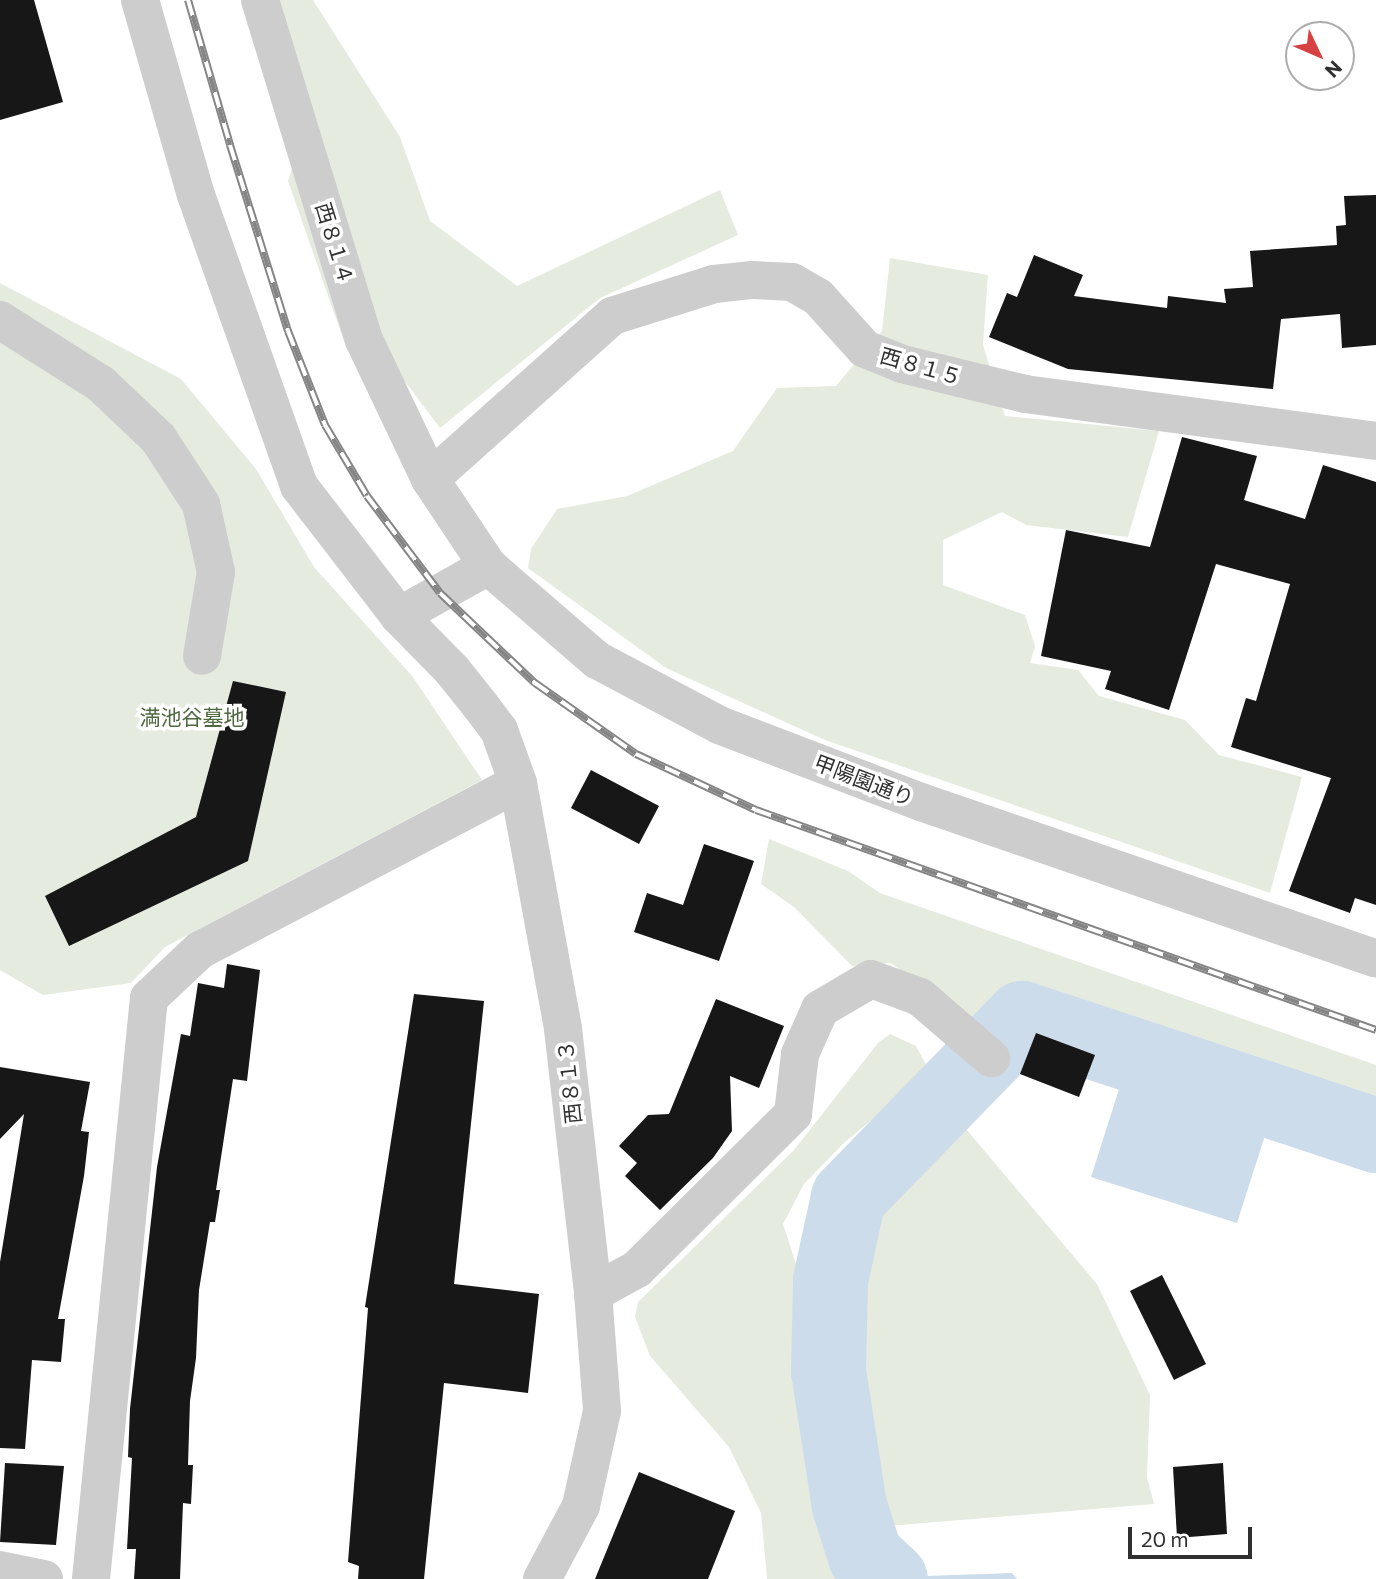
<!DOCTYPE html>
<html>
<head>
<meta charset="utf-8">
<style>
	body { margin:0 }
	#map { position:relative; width:1376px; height:1579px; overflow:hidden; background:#fff; font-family:Commissioner,"Noto Sans JP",sans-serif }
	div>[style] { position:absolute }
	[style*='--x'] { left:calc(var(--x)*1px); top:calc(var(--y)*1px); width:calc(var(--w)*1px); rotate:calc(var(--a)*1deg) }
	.green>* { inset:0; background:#e5ecdf }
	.water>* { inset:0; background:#cddcea }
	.river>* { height:75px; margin:-37.5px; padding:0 37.5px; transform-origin:37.5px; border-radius:37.5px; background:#cddcea }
	.building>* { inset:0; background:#171717 }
	.minor>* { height:38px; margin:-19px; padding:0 19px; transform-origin:19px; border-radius:19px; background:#cdcdcd }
	.rail>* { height:8px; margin-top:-4px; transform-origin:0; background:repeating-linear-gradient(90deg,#fff 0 16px,#858585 0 32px); box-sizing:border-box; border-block:2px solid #858585 }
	span { translate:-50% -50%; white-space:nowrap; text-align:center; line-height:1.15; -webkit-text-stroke:7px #fff; paint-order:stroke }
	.street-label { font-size:21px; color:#303030 }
	.park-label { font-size:21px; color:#506840 }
	.north { position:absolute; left:1285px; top:21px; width:70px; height:70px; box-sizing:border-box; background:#fff; border:2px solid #acacac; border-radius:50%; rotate:134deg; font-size:19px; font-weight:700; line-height:28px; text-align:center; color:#303030 }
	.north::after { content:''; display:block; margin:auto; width:24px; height:32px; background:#d84141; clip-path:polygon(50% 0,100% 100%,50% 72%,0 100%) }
	.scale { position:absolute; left:1128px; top:1527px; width:124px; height:32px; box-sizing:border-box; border:4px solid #303030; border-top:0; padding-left:9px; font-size:21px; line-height:24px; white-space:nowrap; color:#303030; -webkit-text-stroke:5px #fff; paint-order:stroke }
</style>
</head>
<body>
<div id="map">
	<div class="green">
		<div style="clip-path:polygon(271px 0,313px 0,400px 137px,430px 221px,517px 286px,720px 190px,738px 235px,600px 298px,440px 428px,406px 383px,346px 347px,288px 181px,309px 116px)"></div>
		<div style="clip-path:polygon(890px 258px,988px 275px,983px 345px,1005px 416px,1159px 431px,1128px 537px,1026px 525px,1002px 512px,943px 540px,943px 585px,1025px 615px,1035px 646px,1030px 663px,1078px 670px,1099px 696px,1185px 720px,1219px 755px,1302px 777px,1270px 893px,825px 740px,666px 668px,528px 568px,531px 549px,557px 509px,627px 496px,733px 451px,777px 388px,836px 386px,882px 331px)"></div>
		<div style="clip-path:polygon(0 283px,181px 379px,256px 469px,314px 567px,413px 677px,482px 780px,165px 947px,131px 983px,43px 995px,0 970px)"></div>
		<div style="clip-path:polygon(769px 839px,848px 871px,880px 893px,1376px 1065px,1376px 1147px,1029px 1026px,1008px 1053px,891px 963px,852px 966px,794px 907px,761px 884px)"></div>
		<div style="clip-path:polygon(890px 1034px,916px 1046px,930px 1072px,845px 1142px,804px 1184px,783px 1224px,823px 1347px,845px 1579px,767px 1579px,761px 1513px,729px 1447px,650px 1356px,635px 1317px,638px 1302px,794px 1150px,878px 1043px)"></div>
		<div style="clip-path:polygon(960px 1122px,1097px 1284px,1150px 1395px,1147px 1477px,1154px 1504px,888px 1526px,852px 1277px,864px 1232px)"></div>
	</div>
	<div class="water">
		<div style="clip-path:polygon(1121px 1083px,1267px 1129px,1237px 1223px,1091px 1177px)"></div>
		<div style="clip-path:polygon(1012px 1573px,1017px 1579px,891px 1579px,926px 1576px)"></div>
	</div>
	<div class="river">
		<div style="--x:890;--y:1579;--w:34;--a:-137"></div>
		<div style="--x:865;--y:1556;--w:52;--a:-107.7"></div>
		<div style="--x:849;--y:1506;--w:137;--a:-98.8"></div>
		<div style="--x:828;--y:1371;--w:91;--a:-88.7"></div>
		<div style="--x:830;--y:1280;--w:85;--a:-77.8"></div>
		<div style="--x:848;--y:1197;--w:250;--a:-45.8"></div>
		<div style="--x:1022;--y:1018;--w:373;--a:18.3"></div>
	</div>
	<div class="building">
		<div style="clip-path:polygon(0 0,34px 0,63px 102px,0 120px)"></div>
		<div style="clip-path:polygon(1376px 195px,1376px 345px,1342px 348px,1340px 314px,1281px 319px,1273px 389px,1068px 369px,989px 337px,1007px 293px,1017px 297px,1034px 255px,1083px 275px,1074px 296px,1167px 308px,1168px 296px,1226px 303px,1224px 289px,1253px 287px,1250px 251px,1337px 245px,1336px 226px,1346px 225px,1344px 196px)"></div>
		<div style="clip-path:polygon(1182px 437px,1257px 456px,1244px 500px,1305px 519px,1323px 465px,1376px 482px,1376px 905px,1355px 898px,1350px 913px,1289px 891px,1331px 778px,1231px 747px,1246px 698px,1256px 701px,1290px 584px,1216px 564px,1169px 710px,1105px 689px,1111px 671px,1041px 656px,1066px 530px,1150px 547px)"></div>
		<div style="clip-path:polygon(233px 681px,286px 692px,248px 861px,69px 946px,45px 896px,196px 817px)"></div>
		<div style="clip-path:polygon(591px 770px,659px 806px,639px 844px,571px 808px)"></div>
		<div style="clip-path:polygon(704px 844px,754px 861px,719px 961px,634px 932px,647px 893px,683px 905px)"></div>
		<div style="clip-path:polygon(227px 964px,260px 970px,247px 1081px,233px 1079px,216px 1190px,220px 1190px,215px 1222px,210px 1222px,199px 1290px,196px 1358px,190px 1401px,188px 1465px,193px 1465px,191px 1504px,183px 1503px,180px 1579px,134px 1579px,136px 1549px,127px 1549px,132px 1458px,128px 1457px,130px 1409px,157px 1167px,181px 1034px,190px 1036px,198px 983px,224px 988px)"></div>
		<div style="clip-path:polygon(414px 994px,484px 1001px,454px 1284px,539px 1294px,528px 1393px,444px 1383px,424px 1579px,358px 1579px,359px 1566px,348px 1562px,368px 1308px,365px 1307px)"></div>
		<div style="clip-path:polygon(716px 999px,784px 1026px,759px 1088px,730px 1076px,732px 1131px,713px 1158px,660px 1210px,625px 1176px,637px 1163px,619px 1146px,648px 1115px,669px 1114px)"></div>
		<div style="clip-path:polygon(1036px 1033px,1095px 1055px,1079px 1097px,1020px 1074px)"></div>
		<div style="clip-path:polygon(0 1067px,90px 1082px,81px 1131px,89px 1132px,84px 1176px,58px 1319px,65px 1319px,61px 1362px,32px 1360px,25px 1449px,0 1448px,0 1262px,24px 1114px,0 1139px)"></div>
		<div style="clip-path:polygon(1162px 1275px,1206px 1364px,1174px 1380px,1130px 1291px)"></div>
		<div style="clip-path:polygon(5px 1463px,64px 1466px,56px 1545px,0 1542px)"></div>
		<div style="clip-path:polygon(1223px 1463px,1227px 1534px,1177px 1538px,1173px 1467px)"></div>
		<div style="clip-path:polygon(639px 1472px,735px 1511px,708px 1579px,595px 1579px)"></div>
	</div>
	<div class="minor">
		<div style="--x:140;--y:0;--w:203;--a:74"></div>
		<div style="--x:196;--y:195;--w:309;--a:70.5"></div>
		<div style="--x:299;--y:486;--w:164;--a:52.4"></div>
		<div style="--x:399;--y:616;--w:76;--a:45.5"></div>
		<div style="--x:452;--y:670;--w:45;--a:51.3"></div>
		<div style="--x:480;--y:705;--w:31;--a:53"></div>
		<div style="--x:499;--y:730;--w:56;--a:70.3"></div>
		<div style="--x:518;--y:783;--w:250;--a:79.6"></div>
		<div style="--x:563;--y:1029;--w:266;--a:83.5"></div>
		<div style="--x:593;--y:1293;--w:118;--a:85.6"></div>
		<div style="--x:602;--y:1411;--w:97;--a:102.5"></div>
		<div style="--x:581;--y:1506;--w:83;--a:118.1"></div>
		<div style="--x:260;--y:0;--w:356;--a:73"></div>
		<div style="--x:364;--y:340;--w:154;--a:64.6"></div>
		<div style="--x:430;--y:479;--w:105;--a:56.3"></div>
		<div style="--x:488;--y:566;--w:144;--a:40.8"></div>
		<div style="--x:597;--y:660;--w:138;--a:28"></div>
		<div style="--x:719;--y:725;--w:216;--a:20.9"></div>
		<div style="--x:921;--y:802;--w:481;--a:19"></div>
		<div style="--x:0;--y:320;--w:120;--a:32.4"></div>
		<div style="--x:101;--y:384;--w:79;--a:43.5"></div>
		<div style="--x:158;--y:438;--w:79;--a:56.9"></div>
		<div style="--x:201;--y:504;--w:70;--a:77.6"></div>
		<div style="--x:216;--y:572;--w:85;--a:99.5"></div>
		<div style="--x:430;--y:479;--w:244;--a:-41.8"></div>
		<div style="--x:612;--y:316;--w:107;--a:-17.4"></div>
		<div style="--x:714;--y:284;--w:39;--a:-6"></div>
		<div style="--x:753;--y:280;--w:39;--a:3"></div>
		<div style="--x:792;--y:282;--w:30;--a:30"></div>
		<div style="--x:818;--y:297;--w:70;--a:47.9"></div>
		<div style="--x:865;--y:349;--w:40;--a:22"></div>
		<div style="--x:902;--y:364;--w:127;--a:13.7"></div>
		<div style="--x:1025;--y:394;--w:354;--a:7.6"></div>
		<div style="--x:399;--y:616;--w:102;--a:-29.3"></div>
		<div style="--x:593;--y:1293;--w:50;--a:-28.6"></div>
		<div style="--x:637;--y:1269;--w:220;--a:-44.8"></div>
		<div style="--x:793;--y:1114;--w:60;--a:-83.3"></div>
		<div style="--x:800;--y:1054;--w:49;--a:-66"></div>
		<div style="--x:820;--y:1009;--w:59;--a:-30.5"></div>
		<div style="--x:871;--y:979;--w:52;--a:20.2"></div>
		<div style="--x:920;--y:997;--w:94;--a:40.7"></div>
		<div style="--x:0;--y:1570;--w:45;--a:11.6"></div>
		<div style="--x:91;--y:1579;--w:584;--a:-84.3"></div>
		<div style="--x:149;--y:998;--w:70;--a:-43.3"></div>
		<div style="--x:200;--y:950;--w:359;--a:-27.7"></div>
	</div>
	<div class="rail">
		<div style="--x:188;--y:0;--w:151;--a:73.8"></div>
		<div style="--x:230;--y:145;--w:195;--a:72.7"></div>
		<div style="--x:288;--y:331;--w:101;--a:68.5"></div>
		<div style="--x:325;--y:425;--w:82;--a:59.4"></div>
		<div style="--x:367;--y:496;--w:121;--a:53"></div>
		<div style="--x:440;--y:593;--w:131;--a:43.5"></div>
		<div style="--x:535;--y:683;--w:123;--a:35.1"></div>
		<div style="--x:636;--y:754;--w:132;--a:25"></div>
		<div style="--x:756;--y:810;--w:658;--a:19.54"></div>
	</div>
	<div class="street-label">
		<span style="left:335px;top:243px;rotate:73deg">西８１４</span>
		<span style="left:921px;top:366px;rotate:16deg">西８１５</span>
		<span style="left:864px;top:780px;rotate:21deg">甲陽園通り</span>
		<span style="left:569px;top:1082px;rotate:-96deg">西８１３</span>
	</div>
	<div class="park-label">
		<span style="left:192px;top:717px">満池谷墓地</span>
	</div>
	<div class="north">N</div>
	<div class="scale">20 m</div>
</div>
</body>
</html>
